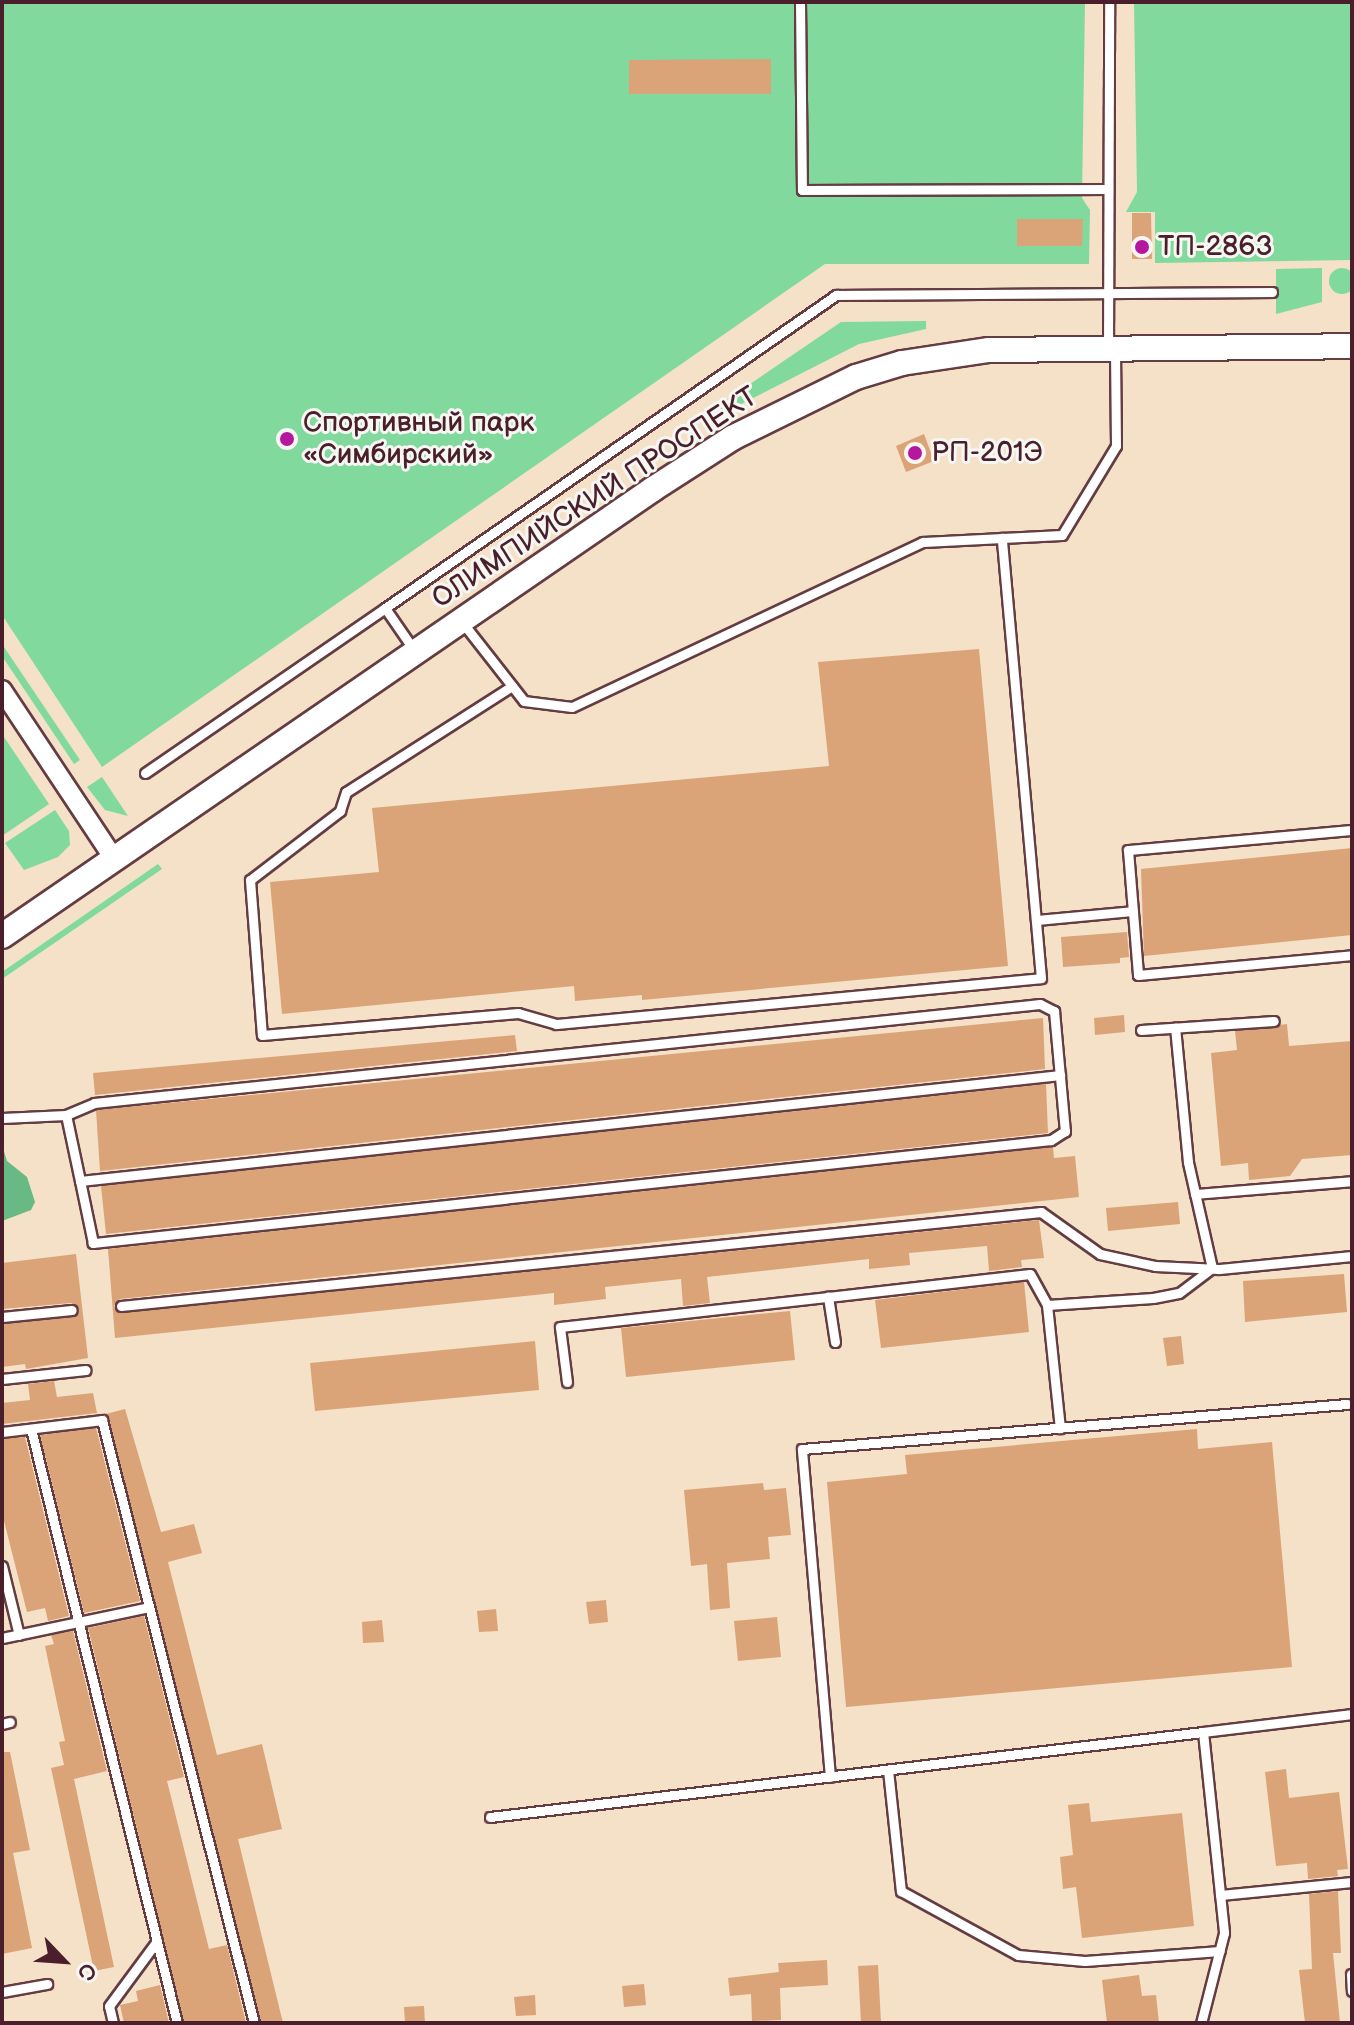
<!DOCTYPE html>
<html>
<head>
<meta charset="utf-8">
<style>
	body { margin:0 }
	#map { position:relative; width:1354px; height:2025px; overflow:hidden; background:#f4e1c7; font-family:"Balsamiq Sans",sans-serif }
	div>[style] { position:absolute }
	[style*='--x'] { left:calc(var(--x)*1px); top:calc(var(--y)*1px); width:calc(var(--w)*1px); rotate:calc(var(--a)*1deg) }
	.green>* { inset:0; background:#81d99d }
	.round { border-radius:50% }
	.forest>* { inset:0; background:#68b984 }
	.building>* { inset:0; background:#dba378 }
	.roads { filter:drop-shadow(2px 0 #643c42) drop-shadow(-2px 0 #643c42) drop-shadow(0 2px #643c42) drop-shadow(0 -2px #643c42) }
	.lane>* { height:9px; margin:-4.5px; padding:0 4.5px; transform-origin:4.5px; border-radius:4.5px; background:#fff }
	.street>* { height:18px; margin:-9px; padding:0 9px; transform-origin:9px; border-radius:9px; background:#fff }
	.secondary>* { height:24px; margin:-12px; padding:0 12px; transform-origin:12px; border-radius:12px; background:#fff }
	.dots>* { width:22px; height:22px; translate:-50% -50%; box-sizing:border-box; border:4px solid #f6f6f2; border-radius:50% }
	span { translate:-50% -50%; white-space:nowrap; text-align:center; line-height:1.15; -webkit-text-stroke:6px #f6f6f2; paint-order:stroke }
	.poi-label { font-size:28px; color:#4a1f2b }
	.left { translate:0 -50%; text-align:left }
	.street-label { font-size:28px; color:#4a1f2b }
	.frame { position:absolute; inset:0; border:4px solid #4a1f2b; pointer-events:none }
	.north { position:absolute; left:24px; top:1921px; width:80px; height:80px; -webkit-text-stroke:6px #f6f6f2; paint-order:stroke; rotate:115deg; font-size:22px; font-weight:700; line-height:32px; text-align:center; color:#4a1f2b }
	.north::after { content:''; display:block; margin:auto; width:28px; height:36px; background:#4a1f2b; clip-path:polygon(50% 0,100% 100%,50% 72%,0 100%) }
</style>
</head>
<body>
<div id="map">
	<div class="green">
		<div style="clip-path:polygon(2px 2px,1085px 2px,1082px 198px,1090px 210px,1089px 264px,825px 264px,102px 767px,2px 615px)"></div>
		<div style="clip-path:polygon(1134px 2px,1352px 2px,1352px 260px,1155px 263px,1155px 212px,1126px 212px,1137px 192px)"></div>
		<div style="clip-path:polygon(1322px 268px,1322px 302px,1276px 314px,1276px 269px)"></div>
		<div class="round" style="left:1329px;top:268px;width:26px;height:26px"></div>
		<div style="clip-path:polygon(926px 321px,926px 329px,859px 344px,710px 420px,706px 414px,841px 322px)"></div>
		<div style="clip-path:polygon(2px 644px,80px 760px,74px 764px,2px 656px)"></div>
		<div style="clip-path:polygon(2px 734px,49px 804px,2px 836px)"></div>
		<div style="clip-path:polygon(102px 777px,128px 816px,105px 810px,87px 787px)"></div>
		<div style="clip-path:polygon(55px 810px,69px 831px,70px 845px,58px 857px,24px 870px,5px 843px)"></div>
		<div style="clip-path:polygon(158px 864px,162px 869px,2px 979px,2px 972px)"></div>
	</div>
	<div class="forest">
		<div style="clip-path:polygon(2px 1145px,7px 1161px,27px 1177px,35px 1202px,31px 1210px,2px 1221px)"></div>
	</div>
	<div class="building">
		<div style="clip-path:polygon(771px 59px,771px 94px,629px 94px,629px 60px)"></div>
		<div style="clip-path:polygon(1132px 213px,1151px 213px,1152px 259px,1132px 259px)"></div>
		<div style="clip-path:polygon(1017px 219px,1083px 219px,1082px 246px,1017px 246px)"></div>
		<div style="clip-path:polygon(924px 434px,934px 461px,906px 472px,896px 446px)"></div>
		<div style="clip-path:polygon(979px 649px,1008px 966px,642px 1000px,642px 995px,575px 1001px,574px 986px,282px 1014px,270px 882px,379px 872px,372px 808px,829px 766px,818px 662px)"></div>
		<div style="clip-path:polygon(1352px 848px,1352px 935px,1144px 956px,1141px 869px)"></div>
		<div style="clip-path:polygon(1127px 932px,1129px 957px,1120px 958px,1120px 963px,1063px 967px,1061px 937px)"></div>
		<div style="clip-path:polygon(1124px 1015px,1125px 1032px,1095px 1035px,1094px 1018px)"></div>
		<div style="clip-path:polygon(1043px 1018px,1045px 1069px,100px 1171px,96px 1110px)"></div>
		<div style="clip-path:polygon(1287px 1024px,1289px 1046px,1352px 1041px,1352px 1155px,1302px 1159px,1290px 1176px,1249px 1180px,1248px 1163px,1221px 1166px,1211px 1053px,1237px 1050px,1235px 1031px)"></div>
		<div style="clip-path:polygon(515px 1035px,517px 1051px,95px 1095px,93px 1073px)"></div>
		<div style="clip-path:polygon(1046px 1084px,1048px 1133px,106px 1234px,101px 1186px)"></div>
		<div style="clip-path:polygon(1053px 1147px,1054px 1158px,1075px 1156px,1079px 1197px,120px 1299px,114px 1306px,122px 1313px,1039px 1220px,1044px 1258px,1021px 1260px,1022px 1267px,989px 1271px,987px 1246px,909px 1253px,910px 1265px,869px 1269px,869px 1259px,707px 1277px,710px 1303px,683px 1306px,681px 1279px,605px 1287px,606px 1299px,554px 1305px,554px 1293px,115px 1338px,108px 1249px)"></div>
		<div style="clip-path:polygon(1178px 1202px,1180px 1224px,1108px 1231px,1106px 1208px)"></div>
		<div style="clip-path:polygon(76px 1254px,88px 1358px,26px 1369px,25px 1364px,2px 1367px,2px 1324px,73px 1317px,79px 1310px,71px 1303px,2px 1309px,2px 1263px)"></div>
		<div style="clip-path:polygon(1344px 1274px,1347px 1312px,1245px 1322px,1243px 1281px)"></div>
		<div style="clip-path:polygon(1024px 1282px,1029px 1332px,881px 1348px,875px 1300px)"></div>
		<div style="clip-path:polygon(790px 1311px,795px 1360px,626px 1377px,621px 1328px)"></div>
		<div style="clip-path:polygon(1181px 1336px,1184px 1364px,1167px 1366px,1163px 1338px)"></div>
		<div style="clip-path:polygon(535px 1341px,539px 1390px,315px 1411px,310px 1363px)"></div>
		<div style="clip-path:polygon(54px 1381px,57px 1397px,93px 1393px,97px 1413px,2px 1424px,2px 1403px,30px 1400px,28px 1384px)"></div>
		<div style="clip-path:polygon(125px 1409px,161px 1532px,194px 1524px,202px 1553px,168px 1562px,217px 1755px,262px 1744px,282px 1829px,238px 1839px,283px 2023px,261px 2023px,106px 1414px)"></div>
		<div style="clip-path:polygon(96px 1428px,140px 1601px,84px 1613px,40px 1435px)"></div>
		<div style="clip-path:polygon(1197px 1429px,1198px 1449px,1272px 1442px,1292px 1667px,846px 1707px,827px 1482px,907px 1474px,905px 1455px)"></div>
		<div style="clip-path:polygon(25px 1437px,69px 1616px,48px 1621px,45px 1608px,27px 1612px,2px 1513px,2px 1439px)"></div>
		<div style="clip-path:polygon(763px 1483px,764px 1490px,786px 1488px,791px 1535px,768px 1537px,770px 1559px,727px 1563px,730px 1608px,710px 1610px,707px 1564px,691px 1566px,684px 1490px)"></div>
		<div style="clip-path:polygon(606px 1600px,608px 1622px,589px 1624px,586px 1602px)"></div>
		<div style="clip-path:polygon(496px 1609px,498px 1631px,479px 1632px,477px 1611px)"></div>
		<div style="clip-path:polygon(144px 1616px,184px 1777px,167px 1781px,209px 1949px,227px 1945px,246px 2023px,184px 2023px,88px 1628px)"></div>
		<div style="clip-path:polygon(777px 1617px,781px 1657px,738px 1661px,734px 1621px)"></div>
		<div style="clip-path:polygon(382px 1620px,384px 1642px,363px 1643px,362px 1622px)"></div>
		<div style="clip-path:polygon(73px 1631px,107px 1771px,74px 1779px,114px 1967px,94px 1971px,51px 1768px,64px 1765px,59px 1742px,65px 1741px,45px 1646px,54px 1644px,51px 1635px)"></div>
		<div style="clip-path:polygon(2px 1752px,10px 1752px,30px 1850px,13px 1853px,32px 1948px,2px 1954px)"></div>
		<div style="clip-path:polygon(1286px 1769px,1289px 1798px,1339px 1792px,1348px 1869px,1337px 1870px,1338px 1876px,1308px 1879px,1307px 1863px,1276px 1866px,1265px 1772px)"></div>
		<div style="clip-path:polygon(1089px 1803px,1091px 1822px,1182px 1813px,1194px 1926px,1082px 1938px,1076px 1887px,1063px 1889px,1060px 1857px,1073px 1855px,1068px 1805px)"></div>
		<div style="clip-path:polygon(1338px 1891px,1341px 1953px,1333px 1953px,1340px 2023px,1305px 2023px,1299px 1970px,1312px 1969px,1309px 1894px)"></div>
		<div style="clip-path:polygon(827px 1960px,828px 1985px,780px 1988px,781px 2020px,752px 2021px,751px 1994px,730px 1996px,728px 1978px,779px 1972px,778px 1963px)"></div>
		<div style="clip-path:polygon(878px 1965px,881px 2023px,861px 2023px,858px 1966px)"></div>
		<div style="clip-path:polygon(1139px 1975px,1142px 1996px,1156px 1995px,1159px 2023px,1107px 2023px,1102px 1980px)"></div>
		<div style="clip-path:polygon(644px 1984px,646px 2005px,624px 2007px,622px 1986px)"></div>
		<div style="clip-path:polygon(160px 1985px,169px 2023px,124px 2023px,120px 2005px,138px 2001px,136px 1991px)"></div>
		<div style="clip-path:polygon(535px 1995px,536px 2015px,516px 2016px,514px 1997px)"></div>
		<div style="clip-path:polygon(424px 2006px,425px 2023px,405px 2023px,404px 2007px)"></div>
	</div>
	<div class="roads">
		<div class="lane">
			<div style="--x:800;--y:2;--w:188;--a:89.4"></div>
			<div style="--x:802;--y:190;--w:306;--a:-0.2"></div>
			<div style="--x:1108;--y:347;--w:345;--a:-89.8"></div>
			<div style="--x:385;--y:608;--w:549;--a:-34.76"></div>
			<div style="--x:836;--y:295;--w:436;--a:-0.4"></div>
			<div style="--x:462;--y:622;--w:100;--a:51.9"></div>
			<div style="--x:524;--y:701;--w:48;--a:7.1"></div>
			<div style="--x:572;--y:707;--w:388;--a:-25.2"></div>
			<div style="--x:923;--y:542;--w:139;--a:-2.9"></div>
			<div style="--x:1062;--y:535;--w:104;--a:-58.8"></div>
			<div style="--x:1116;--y:446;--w:94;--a:-90.6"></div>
			<div style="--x:512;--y:686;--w:197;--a:147.4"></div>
			<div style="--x:346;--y:792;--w:20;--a:108"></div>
			<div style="--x:340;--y:811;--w:113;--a:142.5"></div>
			<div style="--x:250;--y:880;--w:155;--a:85.6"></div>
			<div style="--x:262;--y:1035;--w:257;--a:-4.9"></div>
			<div style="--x:518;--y:1013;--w:40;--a:16"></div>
			<div style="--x:556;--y:1024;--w:487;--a:-5.4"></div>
			<div style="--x:1041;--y:978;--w:442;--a:-95.1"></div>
			<div style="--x:145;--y:773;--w:291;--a:-34.5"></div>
			<div style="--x:385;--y:608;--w:51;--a:55.4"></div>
			<div style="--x:1352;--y:830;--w:225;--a:174.9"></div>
			<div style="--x:1128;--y:850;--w:125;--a:85.4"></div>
			<div style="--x:1138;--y:975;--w:215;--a:-5.3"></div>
			<div style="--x:1036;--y:920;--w:97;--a:-5.3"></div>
			<div style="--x:1141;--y:1030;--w:133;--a:-3.9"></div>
			<div style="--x:66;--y:1115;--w:67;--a:78"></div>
			<div style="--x:80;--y:1181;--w:986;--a:-6.17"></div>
			<div style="--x:2;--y:1118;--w:64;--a:-2.7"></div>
			<div style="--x:66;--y:1115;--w:30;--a:-23"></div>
			<div style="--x:94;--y:1103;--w:951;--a:-5.97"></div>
			<div style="--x:1040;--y:1004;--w:16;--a:27"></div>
			<div style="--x:1054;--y:1011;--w:121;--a:84.8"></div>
			<div style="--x:1065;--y:1131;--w:17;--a:147"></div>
			<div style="--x:1051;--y:1140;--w:964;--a:173.86"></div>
			<div style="--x:93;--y:1243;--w:63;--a:-101.8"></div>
			<div style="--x:1195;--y:1194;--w:158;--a:-4.7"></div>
			<div style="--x:1047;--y:1305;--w:124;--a:84"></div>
			<div style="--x:121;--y:1306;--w:925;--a:-5.83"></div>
			<div style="--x:1041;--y:1212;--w:72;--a:35.4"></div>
			<div style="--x:1100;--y:1254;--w:56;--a:12.3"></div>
			<div style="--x:1155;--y:1266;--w:64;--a:2.7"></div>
			<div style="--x:1219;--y:1269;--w:134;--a:-5.6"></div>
			<div style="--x:2;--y:1317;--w:70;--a:-5.7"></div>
			<div style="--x:835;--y:1342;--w:46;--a:-98.8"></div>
			<div style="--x:828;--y:1297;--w:203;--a:-6.5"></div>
			<div style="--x:1030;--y:1274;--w:35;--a:61"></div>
			<div style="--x:1047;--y:1305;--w:106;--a:-3.8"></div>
			<div style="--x:1153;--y:1298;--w:26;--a:-11"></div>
			<div style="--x:1179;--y:1293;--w:41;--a:-37.1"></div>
			<div style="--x:1212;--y:1268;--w:109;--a:-102.8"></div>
			<div style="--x:1188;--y:1162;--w:135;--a:-95.5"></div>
			<div style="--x:2;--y:1379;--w:84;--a:-6.1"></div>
			<div style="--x:567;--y:1382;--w:55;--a:-97.3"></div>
			<div style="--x:560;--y:1327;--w:270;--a:-6.4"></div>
			<div style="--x:31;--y:1429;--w:612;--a:76.19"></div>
			<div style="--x:2;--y:1432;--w:101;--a:-6.8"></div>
			<div style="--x:102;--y:1420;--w:622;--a:75.85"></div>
			<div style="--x:2;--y:1566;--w:71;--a:76.2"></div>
			<div style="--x:2;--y:1638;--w:150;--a:-11.9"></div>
			<div style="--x:2;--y:1724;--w:8;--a:-14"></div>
			<div style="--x:1203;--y:1732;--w:150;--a:-6.9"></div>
			<div style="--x:888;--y:1770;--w:122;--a:83.9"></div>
			<div style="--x:901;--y:1891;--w:133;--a:28.7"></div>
			<div style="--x:1018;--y:1955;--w:67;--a:5.1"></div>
			<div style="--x:1085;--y:1961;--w:135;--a:-4.2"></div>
			<div style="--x:830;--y:1777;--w:329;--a:-94.9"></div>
			<div style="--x:802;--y:1449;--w:547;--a:-4.72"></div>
			<div style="--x:490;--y:1817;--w:718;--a:-6.8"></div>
			<div style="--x:1203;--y:1732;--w:202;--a:84"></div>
			<div style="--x:1224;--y:1933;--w:93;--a:104.3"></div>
			<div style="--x:1220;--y:1895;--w:133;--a:-5.6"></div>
			<div style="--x:1351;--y:1974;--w:17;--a:87"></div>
			<div style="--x:2;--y:1992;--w:46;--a:-10.1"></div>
			<div style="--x:113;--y:2023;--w:17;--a:-103"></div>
			<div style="--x:109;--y:2006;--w:81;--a:-53.6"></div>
		</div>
		<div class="street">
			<div style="--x:2;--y:690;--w:204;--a:56.4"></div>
		</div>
		<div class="secondary">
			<div style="--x:2;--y:936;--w:790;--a:-34.47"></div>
			<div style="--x:653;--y:489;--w:94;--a:-32.8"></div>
			<div style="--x:732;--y:438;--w:138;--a:-26.2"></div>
			<div style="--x:856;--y:377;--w:48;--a:-16.9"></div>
			<div style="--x:902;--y:363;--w:88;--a:-8.5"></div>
			<div style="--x:989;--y:350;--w:363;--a:-0.6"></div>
		</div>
	</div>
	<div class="dots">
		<div style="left:1142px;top:247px;background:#b5179e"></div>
		<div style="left:287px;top:439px;background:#b5179e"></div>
		<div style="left:915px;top:453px;background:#b5179e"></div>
	</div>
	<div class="poi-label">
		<span class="left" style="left:1158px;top:247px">ТП-2863</span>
		<span class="left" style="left:303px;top:439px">Спортивный парк<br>«Симбирский»</span>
		<span class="left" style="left:931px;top:453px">РП-201Э</span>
	</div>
	<div class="street-label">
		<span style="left:595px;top:498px;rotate:-33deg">ОЛИМПИЙСКИЙ ПРОСПЕКТ</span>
	</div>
	<div class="frame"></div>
	<div class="north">С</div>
</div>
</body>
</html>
